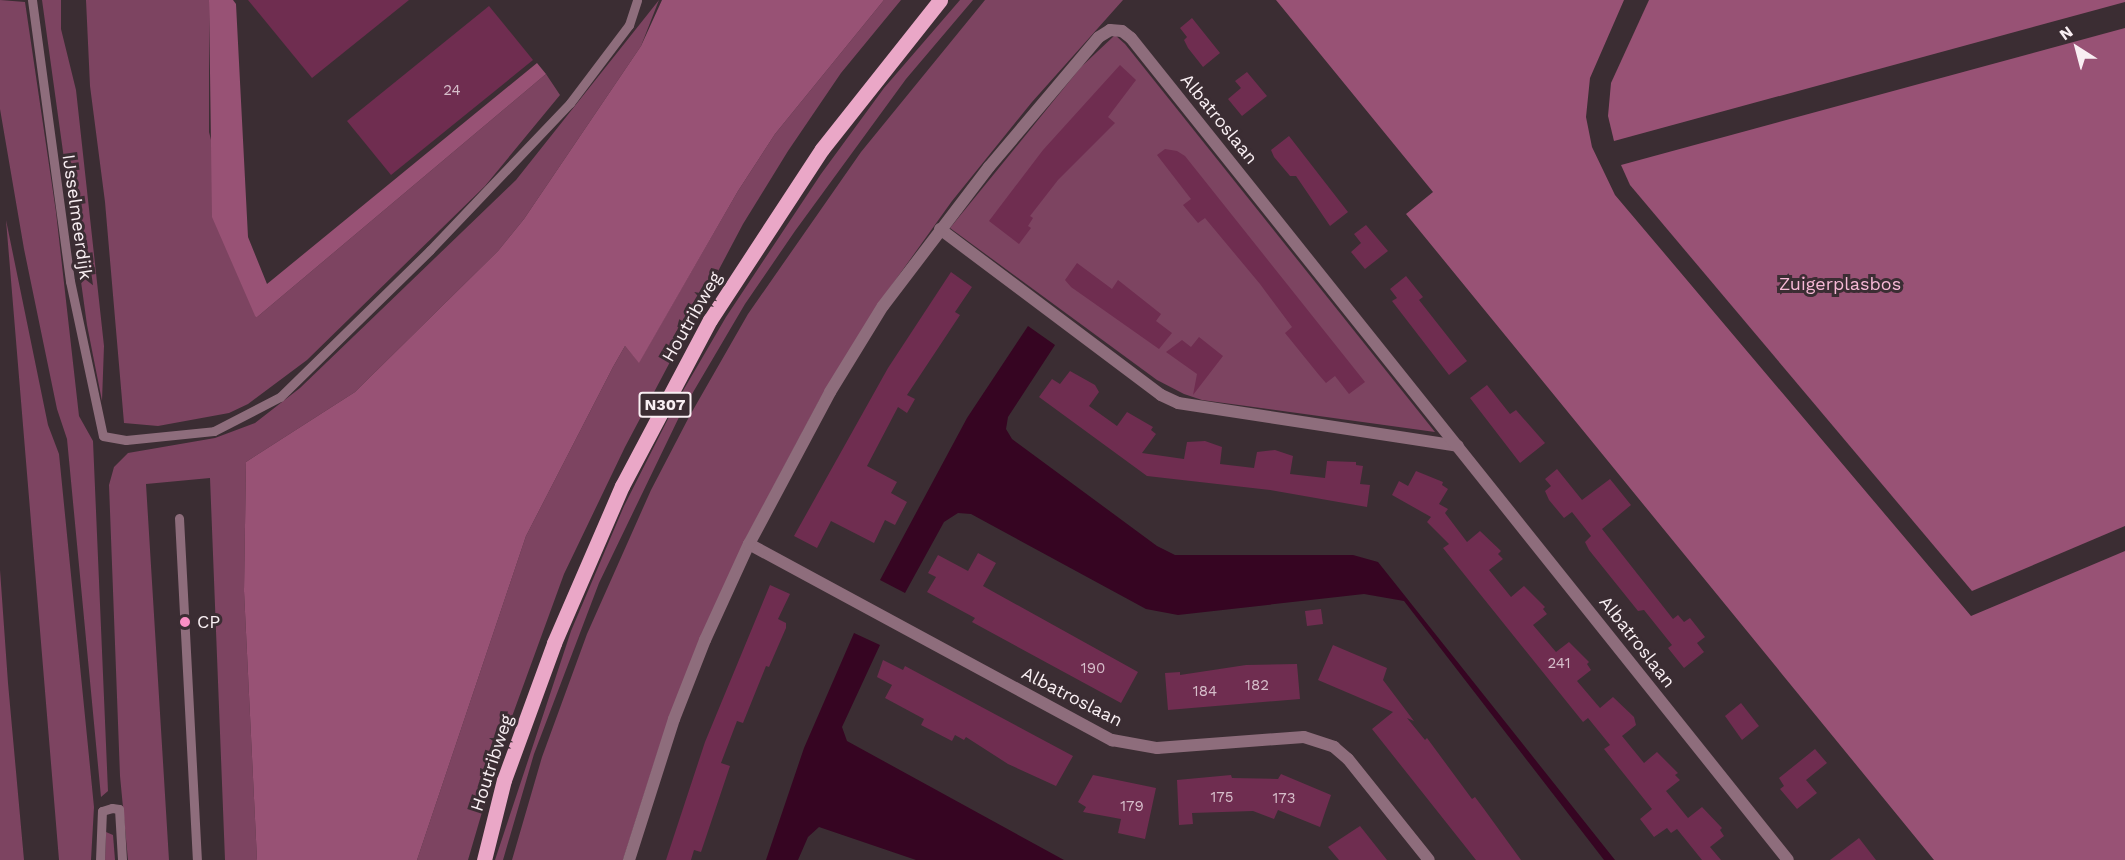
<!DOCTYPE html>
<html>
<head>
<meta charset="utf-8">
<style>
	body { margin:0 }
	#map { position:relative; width:2125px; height:860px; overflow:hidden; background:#3b2d33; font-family:"Work Sans",sans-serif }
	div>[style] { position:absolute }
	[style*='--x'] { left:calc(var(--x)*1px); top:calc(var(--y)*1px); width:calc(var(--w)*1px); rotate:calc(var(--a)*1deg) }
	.green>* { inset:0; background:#7d4461 }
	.forest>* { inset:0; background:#985275 }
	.water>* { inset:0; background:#360522 }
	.building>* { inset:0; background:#6f2d50 }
	.lane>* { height:9px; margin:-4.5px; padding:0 4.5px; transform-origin:4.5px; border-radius:4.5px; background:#8e6d7c }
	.street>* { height:12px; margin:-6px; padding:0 6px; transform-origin:6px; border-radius:6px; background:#8e6d7c }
	.primary>* { height:15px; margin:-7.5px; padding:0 7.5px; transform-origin:7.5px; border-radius:7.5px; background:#eaa7c7 }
	.dots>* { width:16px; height:16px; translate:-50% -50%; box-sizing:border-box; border:3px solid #3b2d33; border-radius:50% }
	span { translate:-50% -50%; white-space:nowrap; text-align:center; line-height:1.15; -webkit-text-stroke:6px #3b2d33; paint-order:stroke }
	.number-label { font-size:15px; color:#d6beca }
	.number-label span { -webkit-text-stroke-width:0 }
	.shield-label span { padding:2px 4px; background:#3b2d33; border:2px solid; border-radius:4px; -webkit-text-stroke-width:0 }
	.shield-label { font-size:16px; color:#f9eff3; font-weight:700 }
	.street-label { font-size:18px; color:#f9eff3 }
	.park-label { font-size:18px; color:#f7b9d6 }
	.poi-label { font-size:18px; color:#f9eff3 }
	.left { translate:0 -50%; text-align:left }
	.north { position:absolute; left:2047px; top:18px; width:60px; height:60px; -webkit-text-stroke:4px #3b2d33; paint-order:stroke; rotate:324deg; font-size:16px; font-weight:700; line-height:24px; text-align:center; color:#f9eff3 }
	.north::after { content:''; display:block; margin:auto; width:21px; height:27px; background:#f9eff3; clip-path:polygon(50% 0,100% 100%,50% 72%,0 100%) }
</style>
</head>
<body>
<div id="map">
	<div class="green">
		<div style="clip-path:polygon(0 0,25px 2px,56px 212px,79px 416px,93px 441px,108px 791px,101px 797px,67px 439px,57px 409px,24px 249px,0 109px)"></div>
		<div style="clip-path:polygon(42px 0,61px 0,61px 29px,76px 90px,104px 346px,102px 401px,87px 325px)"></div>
		<div style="clip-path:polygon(86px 0,209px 0,209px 132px,256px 318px,546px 74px,560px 95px,485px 186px,307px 360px,248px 404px,229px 413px,158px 426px,124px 423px,105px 202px,90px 86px)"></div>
		<div style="clip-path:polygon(659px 0,641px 46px,524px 219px,498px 251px,355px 392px,246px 462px,244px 591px,257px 860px,225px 860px,210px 478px,146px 484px,169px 860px,128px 860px,120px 776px,109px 485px,114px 467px,128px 453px,215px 438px,255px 423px,300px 388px,516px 180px)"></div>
		<div style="clip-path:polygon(884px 0,901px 0,841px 73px,788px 151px,743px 224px,625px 447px,564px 574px,502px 744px,468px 860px,417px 860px,526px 536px,613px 367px,625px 346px,639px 362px,738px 191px,775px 134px)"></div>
		<div style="clip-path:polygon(960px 0,973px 0,906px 79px,795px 231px,745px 304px,682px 411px,599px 583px,534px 754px,503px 860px,495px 860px,571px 631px,624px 506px,677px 401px,726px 317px,821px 174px,884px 88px)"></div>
		<div style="clip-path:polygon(985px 0,1123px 0,1032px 102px,952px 201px,889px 289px,819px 401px,744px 542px,660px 745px,623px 860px,512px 860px,542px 757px,587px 634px,651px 490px,689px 417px,748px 314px,861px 152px)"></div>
		<div style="clip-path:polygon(1115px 35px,1125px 44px,1435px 432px,1202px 400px,1184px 394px,1157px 380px,950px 228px,1081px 67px)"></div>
		<div style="clip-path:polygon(6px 220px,48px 425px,59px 454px,94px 807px,91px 860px,59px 860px)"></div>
		<div style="clip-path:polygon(0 570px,8px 683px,24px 860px,0 860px)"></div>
		<div style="clip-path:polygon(106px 832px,113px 835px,115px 860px,105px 860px)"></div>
	</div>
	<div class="forest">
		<div style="clip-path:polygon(209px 0,233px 0,236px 4px,248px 237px,267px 284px,537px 63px,546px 74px,256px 318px,212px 217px)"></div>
		<div style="clip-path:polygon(662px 0,884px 0,775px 134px,738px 191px,639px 363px,625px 346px,613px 367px,526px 536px,417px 860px,257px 860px,244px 591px,246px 462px,355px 392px,498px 251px,524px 219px,641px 46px)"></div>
		<div style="clip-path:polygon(1276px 0,1624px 0,1590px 78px,1586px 117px,1592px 147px,1615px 195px,1971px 616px,2125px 551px,2125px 860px,1934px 860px,1406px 214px,1433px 192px)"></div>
		<div style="clip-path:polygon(1649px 0,2125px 0,2125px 2px,1614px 141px,1608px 116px,1611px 83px)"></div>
		<div style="clip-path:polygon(2125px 28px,2125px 526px,1972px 591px,1630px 185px,1621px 165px)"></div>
	</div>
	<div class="water">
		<div style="clip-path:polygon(1028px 326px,1055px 345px,1008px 417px,1006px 429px,1012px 439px,1157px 546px,1175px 555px,1353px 555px,1378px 562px,1615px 860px,1604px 860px,1404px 601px,1364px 594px,1178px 615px,1146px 609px,971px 514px,958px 513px,944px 522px,905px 593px,880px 580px,967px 418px)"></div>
		<div style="clip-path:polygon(854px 633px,880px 645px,842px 727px,847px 741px,1064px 860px,916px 860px,819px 827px,808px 837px,798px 860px,766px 860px,804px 748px)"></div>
	</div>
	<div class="building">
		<div style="clip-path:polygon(248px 0,409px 0,312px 78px)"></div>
		<div style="clip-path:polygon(489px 6px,533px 60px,391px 175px,347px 121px)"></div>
		<div style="clip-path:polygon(1192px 18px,1220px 53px,1203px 67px,1188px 48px,1184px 40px,1187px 37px,1180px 28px)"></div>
		<div style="clip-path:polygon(1120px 65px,1136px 80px,1108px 117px,1115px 123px,1058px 180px,1030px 216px,1033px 218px,1028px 226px,1031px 228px,1019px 244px,989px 221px,1043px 150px)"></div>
		<div style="clip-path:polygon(1247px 72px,1267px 96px,1242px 116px,1228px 99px,1241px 88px,1235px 81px)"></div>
		<div style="clip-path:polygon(1289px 136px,1348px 212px,1330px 226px,1296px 176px,1290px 176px,1274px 157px,1271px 150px)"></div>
		<div style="clip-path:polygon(1165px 149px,1177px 151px,1185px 156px,1365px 382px,1349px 394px,1335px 376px,1326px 383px,1319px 375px,1285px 333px,1292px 327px,1260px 284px,1205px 218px,1198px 223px,1183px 205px,1191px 199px,1157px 155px)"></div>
		<div style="clip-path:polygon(1366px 225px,1388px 251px,1365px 269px,1351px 252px,1361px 243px,1354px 234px)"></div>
		<div style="clip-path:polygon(1077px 263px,1112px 289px,1118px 280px,1161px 314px,1156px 321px,1172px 333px,1159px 349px,1071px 287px,1065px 280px)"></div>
		<div style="clip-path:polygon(951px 272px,972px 287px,955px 312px,960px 315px,907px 395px,915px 399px,907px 413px,898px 407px,867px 466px,897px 482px,891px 493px,907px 502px,895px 525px,885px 520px,874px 543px,831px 521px,817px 548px,794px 536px,888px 368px)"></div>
		<div style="clip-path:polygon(1406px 276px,1423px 297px,1419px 300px,1467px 361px,1449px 375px,1392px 301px,1397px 298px,1390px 289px)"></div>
		<div style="clip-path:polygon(1199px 337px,1223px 356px,1193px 395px,1197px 374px,1166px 352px,1182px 340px,1191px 347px)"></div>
		<div style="clip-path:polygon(1070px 371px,1095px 385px,1099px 392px,1089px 406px,1117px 426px,1127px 412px,1153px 427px,1151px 430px,1156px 434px,1142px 453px,1184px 459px,1187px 442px,1205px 441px,1222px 447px,1220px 464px,1254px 468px,1257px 452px,1275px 450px,1293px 456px,1290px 474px,1325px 478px,1327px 461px,1356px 462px,1356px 465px,1363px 466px,1360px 484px,1370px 485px,1367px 507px,1270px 490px,1147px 476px,1039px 397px,1052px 379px,1060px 384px)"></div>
		<div style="clip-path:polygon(1487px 385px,1510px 414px,1516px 410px,1545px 443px,1520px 463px,1470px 398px)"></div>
		<div style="clip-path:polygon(1557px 469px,1582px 500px,1610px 479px,1631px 505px,1602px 529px,1673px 619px,1678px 615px,1684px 622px,1690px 618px,1705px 637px,1697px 643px,1704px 652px,1684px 668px,1668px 648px,1672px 645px,1644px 610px,1638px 611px,1589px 550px,1585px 542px,1591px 536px,1572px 512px,1564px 518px,1549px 500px,1545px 491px,1551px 486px,1545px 479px)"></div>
		<div style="clip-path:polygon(1416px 471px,1443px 482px,1442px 485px,1448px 489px,1439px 504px,1448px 509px,1445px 513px,1467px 542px,1480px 531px,1501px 551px,1498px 554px,1503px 559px,1489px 570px,1511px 597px,1524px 586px,1545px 607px,1543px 609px,1547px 614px,1533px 625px,1556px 652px,1569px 642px,1589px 662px,1587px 664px,1591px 670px,1577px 681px,1600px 708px,1613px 697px,1634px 717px,1636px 725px,1622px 736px,1644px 763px,1657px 752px,1678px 773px,1675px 775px,1680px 780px,1666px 791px,1688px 818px,1702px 807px,1722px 828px,1720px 830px,1724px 836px,1710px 847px,1721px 860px,1702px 860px,1677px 829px,1671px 833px,1667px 828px,1654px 837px,1640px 819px,1652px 809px,1604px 749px,1610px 745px,1588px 718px,1583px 722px,1443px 548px,1449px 544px,1427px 522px,1431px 517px,1392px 495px,1399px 481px,1408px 486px)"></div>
		<div style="clip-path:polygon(978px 553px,996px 563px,983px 586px,1138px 672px,1121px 703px,972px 622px,975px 618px,927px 592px,936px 577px,928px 573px,938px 555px,968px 571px)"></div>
		<div style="clip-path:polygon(770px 585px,790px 594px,778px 619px,786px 623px,786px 628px,769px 667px,766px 666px,743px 723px,737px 721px,721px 763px,730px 766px,701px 852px,694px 850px,691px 860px,666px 860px,705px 742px)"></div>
		<div style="clip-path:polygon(1321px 609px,1323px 624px,1307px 626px,1305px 611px)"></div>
		<div style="clip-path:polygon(1333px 645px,1387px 668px,1383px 680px,1414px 721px,1407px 718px,1425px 740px,1427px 738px,1472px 799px,1475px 797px,1484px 809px,1521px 860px,1476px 860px,1372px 729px,1393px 712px,1318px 680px)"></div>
		<div style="clip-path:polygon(883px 660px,903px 670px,905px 666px,1073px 756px,1056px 786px,1008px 764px,966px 737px,964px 740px,955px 735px,952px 741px,921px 725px,924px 719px,885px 698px,892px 685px,877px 677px)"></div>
		<div style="clip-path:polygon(1297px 664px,1300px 699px,1168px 710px,1165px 673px,1180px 672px,1180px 675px,1246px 665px)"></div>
		<div style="clip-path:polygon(1741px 703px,1759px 726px,1742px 740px,1725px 716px)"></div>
		<div style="clip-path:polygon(1815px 749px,1827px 763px,1806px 780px,1817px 793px,1797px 809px,1780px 789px,1784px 786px,1779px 778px)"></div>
		<div style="clip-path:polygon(1281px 774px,1331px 795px,1320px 827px,1278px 810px,1274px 819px,1253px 811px,1192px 813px,1193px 824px,1179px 825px,1177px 780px,1231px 775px,1232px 778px,1278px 779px)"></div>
		<div style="clip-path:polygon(1093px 775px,1156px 788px,1145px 839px,1118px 833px,1121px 819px,1083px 812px,1086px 807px,1078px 802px)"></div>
		<div style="clip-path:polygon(1360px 826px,1387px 860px,1339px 860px,1328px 847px)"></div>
		<div style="clip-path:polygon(1859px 838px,1876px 860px,1830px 860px)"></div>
	</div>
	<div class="lane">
		<div style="--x:32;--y:0;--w:284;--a:82.3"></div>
		<div style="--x:70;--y:281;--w:158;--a:78"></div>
		<div style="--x:103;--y:436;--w:23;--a:10"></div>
		<div style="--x:126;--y:440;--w:88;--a:-5.8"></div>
		<div style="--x:214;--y:431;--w:74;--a:-27.3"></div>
		<div style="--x:280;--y:397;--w:210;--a:-44.4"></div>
		<div style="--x:430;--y:250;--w:203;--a:-46.4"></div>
		<div style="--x:570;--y:103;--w:98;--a:-52.9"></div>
		<div style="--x:629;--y:25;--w:26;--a:-72"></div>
		<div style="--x:179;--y:518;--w:342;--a:87"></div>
		<div style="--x:100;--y:860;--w:49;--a:-87.7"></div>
		<div style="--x:102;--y:811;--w:10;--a:-17"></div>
		<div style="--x:112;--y:808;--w:7;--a:8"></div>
		<div style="--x:119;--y:809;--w:51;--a:86.6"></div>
	</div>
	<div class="street">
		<div style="--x:940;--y:229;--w:276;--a:36.9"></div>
		<div style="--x:1161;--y:395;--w:19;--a:25"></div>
		<div style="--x:1178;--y:403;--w:283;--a:8.7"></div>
		<div style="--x:749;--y:544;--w:413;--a:28.4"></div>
		<div style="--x:1112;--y:740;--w:46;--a:10.1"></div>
		<div style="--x:1157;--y:748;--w:147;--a:-4.3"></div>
		<div style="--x:1304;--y:737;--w:32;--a:18"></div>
		<div style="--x:1334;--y:747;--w:18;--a:41"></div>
		<div style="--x:1348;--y:759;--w:129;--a:51.3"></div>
		<div style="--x:629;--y:860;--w:148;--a:-72.3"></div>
		<div style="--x:674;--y:719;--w:85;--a:-68.6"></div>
		<div style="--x:705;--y:640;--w:106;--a:-65.4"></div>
		<div style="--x:749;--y:544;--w:172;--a:-61.9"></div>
		<div style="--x:830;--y:392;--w:101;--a:-58.4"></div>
		<div style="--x:883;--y:306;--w:175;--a:-52.7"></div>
		<div style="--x:989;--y:167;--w:170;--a:-49.8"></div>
		<div style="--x:1099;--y:37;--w:13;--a:-32"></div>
		<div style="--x:1110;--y:30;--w:12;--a:5"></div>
		<div style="--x:1122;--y:31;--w:11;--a:38"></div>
		<div style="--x:1131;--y:38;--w:1052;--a:51.37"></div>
	</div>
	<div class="primary">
		<div style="--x:484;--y:860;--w:82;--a:-76"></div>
		<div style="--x:504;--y:780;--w:146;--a:-69.9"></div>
		<div style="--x:554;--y:643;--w:171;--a:-66.6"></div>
		<div style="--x:622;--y:486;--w:188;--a:-62.1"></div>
		<div style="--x:710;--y:320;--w:204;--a:-56.8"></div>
		<div style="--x:822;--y:149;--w:190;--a:-51.6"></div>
	</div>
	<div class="dots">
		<div style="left:185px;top:622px;background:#fb8fc5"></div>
	</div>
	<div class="number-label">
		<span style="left:452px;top:91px">24</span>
		<span style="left:1559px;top:664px">241</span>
		<span style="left:1093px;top:669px">190</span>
		<span style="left:1257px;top:686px">182</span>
		<span style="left:1205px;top:692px">184</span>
		<span style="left:1222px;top:798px">175</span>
		<span style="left:1284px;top:799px">173</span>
		<span style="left:1132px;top:807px">179</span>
	</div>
	<div class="shield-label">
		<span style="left:665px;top:405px">N307</span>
	</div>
	<div class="street-label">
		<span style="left:1219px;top:119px;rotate:51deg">Albatroslaan</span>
		<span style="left:77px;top:217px;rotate:82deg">IJsselmeerdijk</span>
		<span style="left:692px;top:317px;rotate:-60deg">Houtribweg</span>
		<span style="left:1637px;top:642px;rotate:52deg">Albatroslaan</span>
		<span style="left:1072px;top:697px;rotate:27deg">Albatroslaan</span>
		<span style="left:492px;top:763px;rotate:-72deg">Houtribweg</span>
	</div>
	<div class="park-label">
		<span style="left:1840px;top:284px">Zuigerplasbos</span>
	</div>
	<div class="poi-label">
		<span class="left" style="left:197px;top:622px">CP</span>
	</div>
	<div class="north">N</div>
</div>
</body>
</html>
